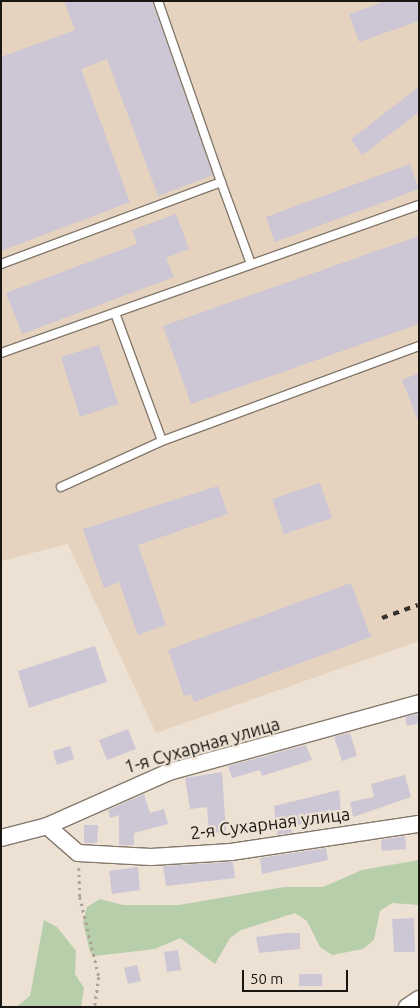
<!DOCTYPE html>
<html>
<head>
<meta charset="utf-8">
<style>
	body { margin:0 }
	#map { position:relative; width:420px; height:1008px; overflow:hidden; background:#ede1d3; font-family:Ubuntu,sans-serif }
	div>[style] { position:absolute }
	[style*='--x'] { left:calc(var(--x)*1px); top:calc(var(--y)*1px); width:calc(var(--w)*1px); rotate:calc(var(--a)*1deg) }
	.built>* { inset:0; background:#e5d3bf }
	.green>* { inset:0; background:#b7ceaa }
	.building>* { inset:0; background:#cdc6d5 }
	.path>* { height:2.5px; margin-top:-1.25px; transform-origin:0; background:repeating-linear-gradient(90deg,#aca398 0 2.5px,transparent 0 6.5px) }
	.roads { filter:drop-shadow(1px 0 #84796c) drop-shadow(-1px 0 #84796c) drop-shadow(0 1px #84796c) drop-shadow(0 -1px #84796c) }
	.lane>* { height:8px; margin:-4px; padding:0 4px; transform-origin:4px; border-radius:4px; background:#fff }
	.street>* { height:16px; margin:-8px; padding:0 8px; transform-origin:8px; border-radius:8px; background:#fff }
	.rail>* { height:4px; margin-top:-2px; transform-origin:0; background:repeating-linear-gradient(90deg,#37322c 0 6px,transparent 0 12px) }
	span { translate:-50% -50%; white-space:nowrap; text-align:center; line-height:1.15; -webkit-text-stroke:4.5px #ede1d3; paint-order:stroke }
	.street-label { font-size:18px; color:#1a1611 }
	.frame { position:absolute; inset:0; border:2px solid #1a1611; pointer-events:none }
	.scale { position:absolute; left:242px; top:970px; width:106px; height:22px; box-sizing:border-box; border:2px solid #1a1611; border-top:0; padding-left:6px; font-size:15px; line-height:18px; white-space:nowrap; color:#1a1611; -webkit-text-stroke:4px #ede1d3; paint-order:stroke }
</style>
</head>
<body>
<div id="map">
	<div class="built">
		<div style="clip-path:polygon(1px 1px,419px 1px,419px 641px,156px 733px,68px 544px,1px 561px)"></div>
	</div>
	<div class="green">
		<div style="clip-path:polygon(419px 860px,419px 905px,392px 903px,380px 911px,374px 940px,363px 949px,332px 955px,320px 947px,307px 921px,295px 913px,241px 930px,230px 938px,215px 964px,180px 938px,155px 949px,95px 956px,90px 952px,83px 922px,87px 907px,100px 899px,123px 905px,179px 905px,284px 887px,323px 887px,362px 870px)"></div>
		<div style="clip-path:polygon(44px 920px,57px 927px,76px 951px,75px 974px,84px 988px,81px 1007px,16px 1007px,30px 996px)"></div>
	</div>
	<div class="building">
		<div style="clip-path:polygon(64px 1px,152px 1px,213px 175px,158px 196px,107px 59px,81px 69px,130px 202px,1px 251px,1px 57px,75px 30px)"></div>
		<div style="clip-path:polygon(386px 1px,419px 1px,419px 21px,359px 42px,349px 14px)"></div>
		<div style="clip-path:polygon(419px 87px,419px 112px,362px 155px,351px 139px)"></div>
		<div style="clip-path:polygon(410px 164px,419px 189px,275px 242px,266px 217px)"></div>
		<div style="clip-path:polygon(176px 214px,189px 249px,166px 258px,174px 277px,22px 334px,6px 293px,137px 244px,132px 230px)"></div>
		<div style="clip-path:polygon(419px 236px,419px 324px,191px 404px,163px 326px)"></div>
		<div style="clip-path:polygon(99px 345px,118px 404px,80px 417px,61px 357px)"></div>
		<div style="clip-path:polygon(419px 373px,419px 420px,418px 421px,402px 380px)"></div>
		<div style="clip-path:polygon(320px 483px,332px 518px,284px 534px,272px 499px)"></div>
		<div style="clip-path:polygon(218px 486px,228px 514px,138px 545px,166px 625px,138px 635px,119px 582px,104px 588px,83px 529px)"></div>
		<div style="clip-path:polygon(351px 583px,371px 637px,194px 702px,191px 694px,184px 696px,168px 650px)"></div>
		<div style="clip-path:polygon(95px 646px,107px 682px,29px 708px,18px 671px)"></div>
		<div style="clip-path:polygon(419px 713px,419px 723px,407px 726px,405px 717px)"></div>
		<div style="clip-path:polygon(128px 729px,136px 749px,107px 760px,99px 740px)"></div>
		<div style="clip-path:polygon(350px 733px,357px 756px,342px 761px,334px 737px)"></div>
		<div style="clip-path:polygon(306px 745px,312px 760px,262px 776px,260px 770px,232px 778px,228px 766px)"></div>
		<div style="clip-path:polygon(70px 746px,74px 759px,57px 765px,53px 751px)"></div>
		<div style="clip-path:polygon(222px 772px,226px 832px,209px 833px,207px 807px,190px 809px,185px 778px)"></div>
		<div style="clip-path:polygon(405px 775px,411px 797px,353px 817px,350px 802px,374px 797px,371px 784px)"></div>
		<div style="clip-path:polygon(339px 790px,341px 812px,314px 816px,315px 822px,291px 826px,292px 833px,277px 835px,274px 806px)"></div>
		<div style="clip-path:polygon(144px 794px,150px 813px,164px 809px,168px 824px,134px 833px,134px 845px,119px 845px,119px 815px,110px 818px,108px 810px)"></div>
		<div style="clip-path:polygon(84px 825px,98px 825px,97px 843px,84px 843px)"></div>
		<div style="clip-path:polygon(405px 836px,406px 849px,382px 851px,381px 840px)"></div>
		<div style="clip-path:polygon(326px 848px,328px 860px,262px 874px,260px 858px)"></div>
		<div style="clip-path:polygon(233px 862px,235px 878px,166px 886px,163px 866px)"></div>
		<div style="clip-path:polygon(138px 867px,140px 890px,112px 894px,109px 871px)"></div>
		<div style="clip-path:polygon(414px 918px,415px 952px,394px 952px,392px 919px)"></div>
		<div style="clip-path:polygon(286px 933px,300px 933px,300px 949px,259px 953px,256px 937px)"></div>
		<div style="clip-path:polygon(178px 950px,181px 970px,167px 972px,164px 952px)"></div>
		<div style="clip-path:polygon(137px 965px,141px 981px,128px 984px,124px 968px)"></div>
		<div style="clip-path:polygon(299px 974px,322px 974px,322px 986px,299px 986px)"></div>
	</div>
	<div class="path">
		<div style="--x:79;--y:868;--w:29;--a:88"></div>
		<div style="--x:80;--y:897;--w:82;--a:76.6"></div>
		<div style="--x:99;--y:977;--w:30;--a:98"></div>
	</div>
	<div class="roads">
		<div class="lane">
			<div style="--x:221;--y:182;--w:87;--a:69.9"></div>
			<div style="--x:1;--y:264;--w:235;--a:-20.4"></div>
			<div style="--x:221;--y:182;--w:192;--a:-109.2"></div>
			<div style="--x:115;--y:313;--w:136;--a:69.8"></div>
			<div style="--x:162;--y:441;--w:274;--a:-20.3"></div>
			<div style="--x:1;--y:353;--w:443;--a:-19.5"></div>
			<div style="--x:61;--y:487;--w:111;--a:-24.5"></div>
		</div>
		<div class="street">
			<div style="--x:47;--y:826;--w:41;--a:41.1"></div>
			<div style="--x:78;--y:853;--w:73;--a:3.1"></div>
			<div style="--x:151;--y:857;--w:80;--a:-3.6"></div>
			<div style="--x:231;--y:852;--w:190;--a:-8.5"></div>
			<div style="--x:1;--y:838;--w:48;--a:-14.6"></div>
			<div style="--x:47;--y:826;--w:133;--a:-23.9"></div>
			<div style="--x:169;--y:772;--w:259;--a:-15.4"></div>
			<div style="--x:407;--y:1007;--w:14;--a:-34"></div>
		</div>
	</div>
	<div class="rail">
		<div style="--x:382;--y:618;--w:38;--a:-20"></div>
	</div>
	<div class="street-label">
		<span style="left:202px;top:745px;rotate:-16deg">1-я Сухарная улица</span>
		<span style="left:270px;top:823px;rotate:-7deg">2-я Сухарная улица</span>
	</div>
	<div class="frame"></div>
	<div class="scale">50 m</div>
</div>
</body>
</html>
